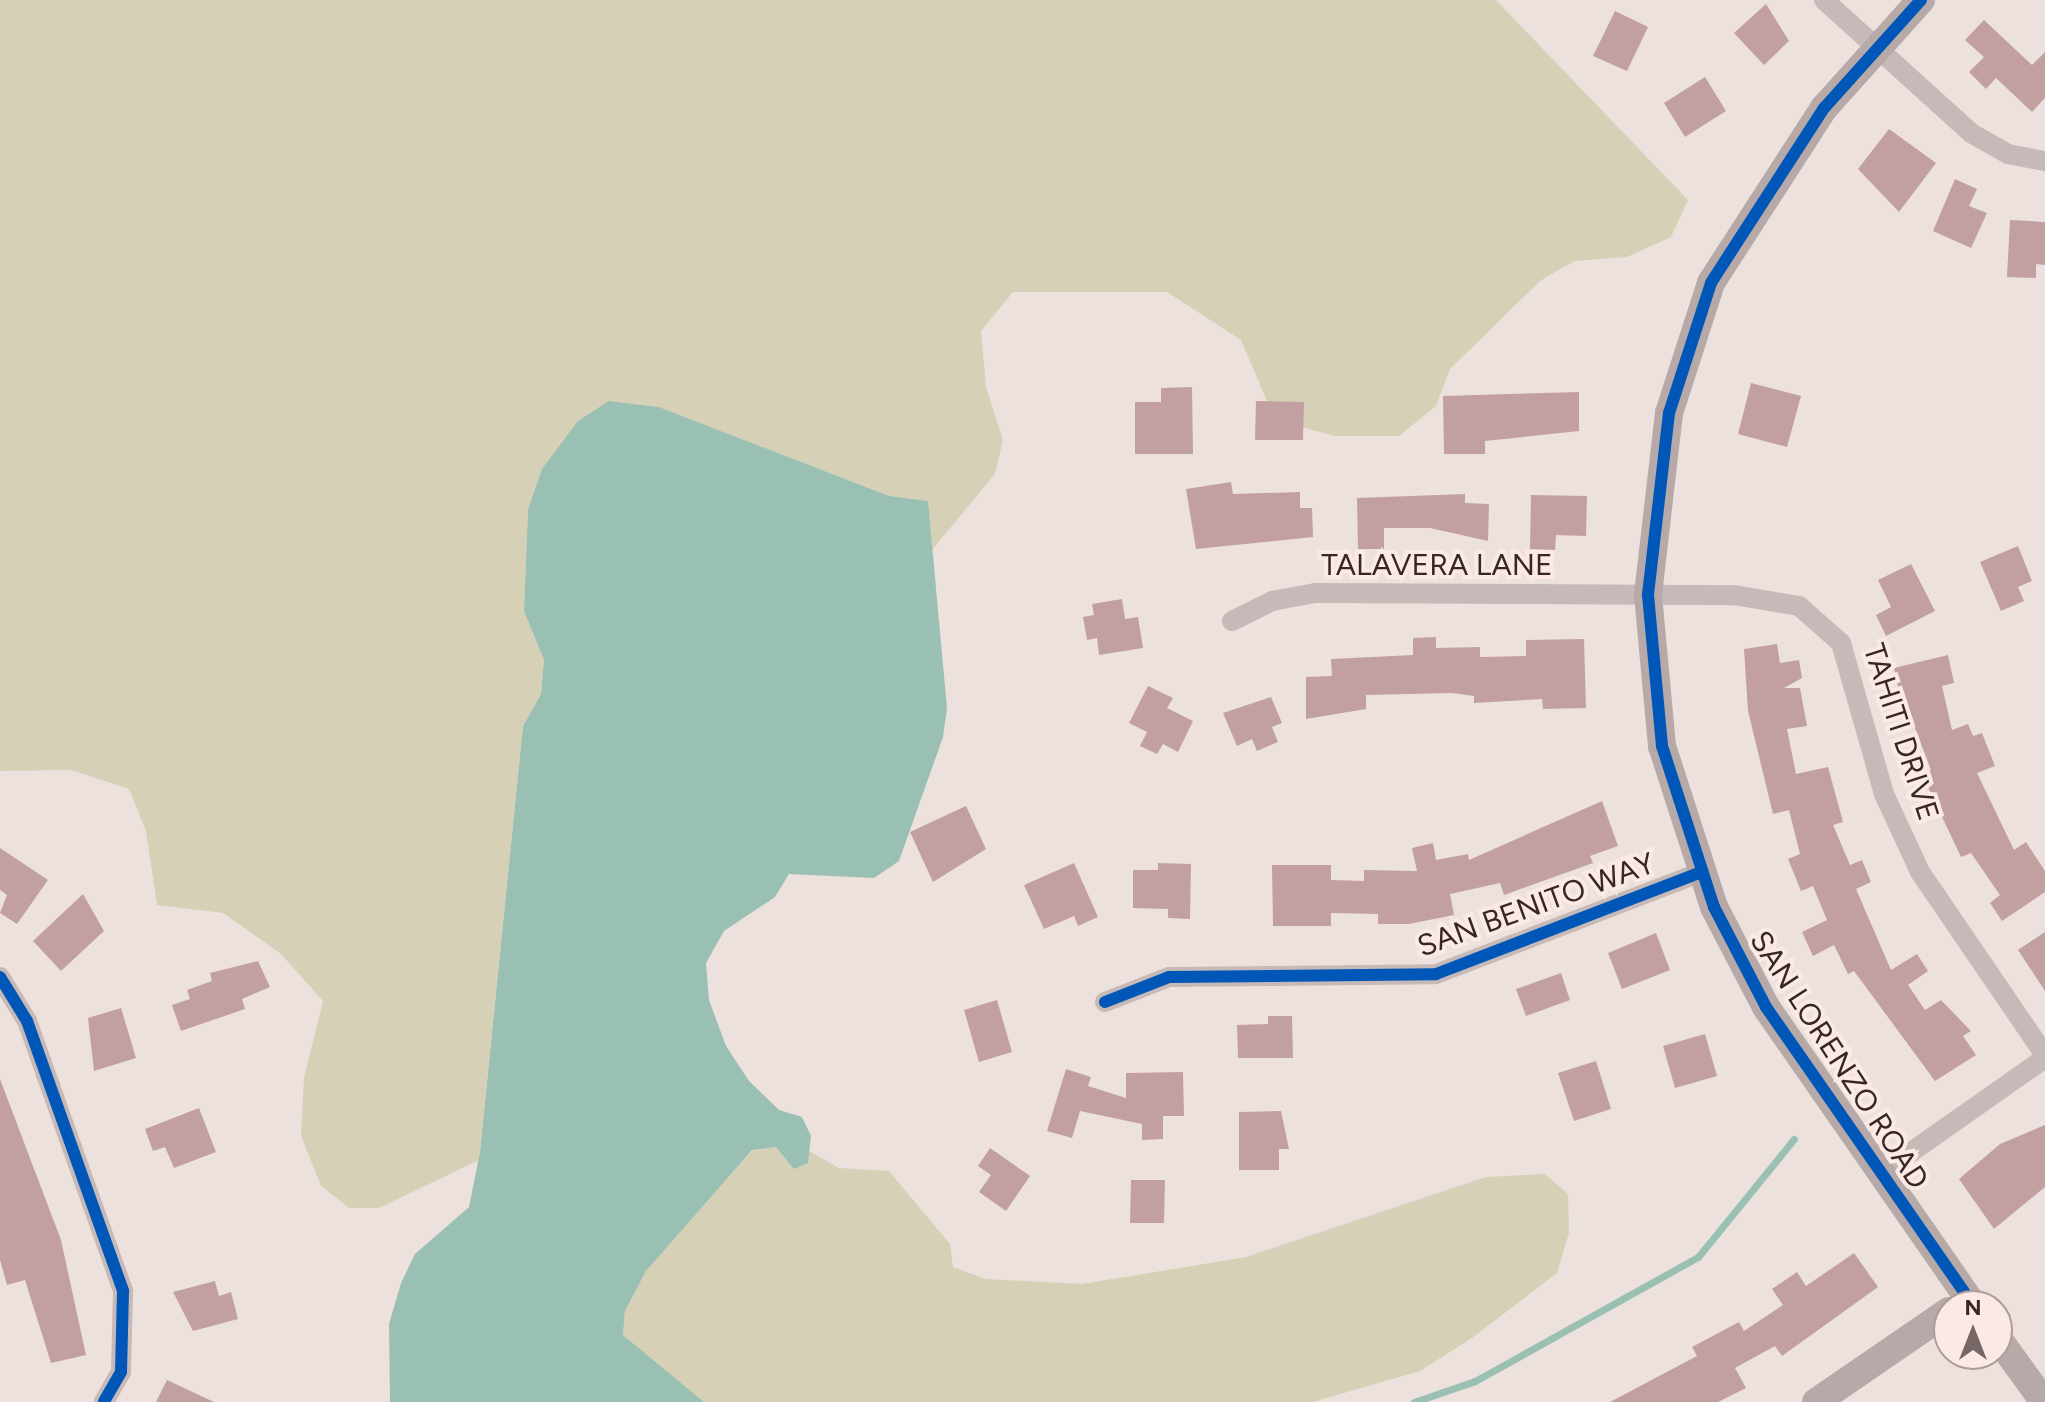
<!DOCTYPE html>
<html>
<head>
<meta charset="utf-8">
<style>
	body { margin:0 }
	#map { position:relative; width:2045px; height:1402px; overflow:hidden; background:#ede1de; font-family:Figtree,sans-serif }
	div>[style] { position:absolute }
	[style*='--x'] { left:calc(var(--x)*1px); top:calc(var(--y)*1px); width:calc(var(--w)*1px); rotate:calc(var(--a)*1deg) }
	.green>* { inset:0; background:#d6d0b7 }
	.water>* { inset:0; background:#99c0b2 }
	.stream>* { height:7px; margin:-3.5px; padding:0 3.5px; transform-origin:3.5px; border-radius:3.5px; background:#99c0b2 }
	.building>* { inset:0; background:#c2a0a2 }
	.street>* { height:20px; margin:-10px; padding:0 10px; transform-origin:10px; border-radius:10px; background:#c6b9b7 }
	.secondary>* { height:28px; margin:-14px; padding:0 14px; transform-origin:14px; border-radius:14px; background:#b6a9a8 }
	.cycleway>* { height:12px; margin:-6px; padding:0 6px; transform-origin:6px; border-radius:6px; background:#0057b8 }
	span { translate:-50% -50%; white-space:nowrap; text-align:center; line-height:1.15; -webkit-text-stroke:8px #fae9e4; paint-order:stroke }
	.street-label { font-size:30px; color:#362626 }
	.north { position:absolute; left:1933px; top:1290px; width:80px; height:80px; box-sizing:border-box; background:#fae9e4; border:2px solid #ac9b98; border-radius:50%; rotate:0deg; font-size:22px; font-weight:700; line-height:32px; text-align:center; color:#362626 }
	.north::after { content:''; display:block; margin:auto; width:28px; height:36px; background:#766766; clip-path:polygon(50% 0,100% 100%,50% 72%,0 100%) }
</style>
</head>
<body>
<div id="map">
	<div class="green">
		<div style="clip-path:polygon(0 0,1496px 0,1688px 200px,1671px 237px,1627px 257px,1574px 261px,1540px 281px,1450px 369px,1436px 406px,1399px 436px,1335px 436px,1275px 420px,1241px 340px,1167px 292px,1013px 292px,981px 331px,986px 387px,1003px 440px,995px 474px,932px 550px,928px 501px,889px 496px,659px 407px,609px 401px,528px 510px,524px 611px,544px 660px,541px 694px,523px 726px,479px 1160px,379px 1208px,349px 1208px,321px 1186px,301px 1136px,304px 1078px,323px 1001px,281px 954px,223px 913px,157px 905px,146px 831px,129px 789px,71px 770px,0 771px)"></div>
		<div style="clip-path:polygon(776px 1147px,808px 1163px,809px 1151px,839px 1168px,889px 1171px,950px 1244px,953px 1267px,986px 1279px,1082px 1284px,1246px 1257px,1486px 1177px,1545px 1174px,1568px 1194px,1569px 1233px,1557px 1273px,1472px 1338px,1420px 1371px,1313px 1402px,704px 1402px,623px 1335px,625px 1311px,646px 1271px,730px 1174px,753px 1150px)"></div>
	</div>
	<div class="water">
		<div style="clip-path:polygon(609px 401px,659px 407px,889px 496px,928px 501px,947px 708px,943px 737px,899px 861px,874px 878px,789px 874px,775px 897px,724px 931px,706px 963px,709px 1000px,726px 1046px,749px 1081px,779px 1110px,802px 1117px,811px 1136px,808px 1163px,794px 1169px,776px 1147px,752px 1150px,646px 1271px,625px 1311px,623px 1335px,704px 1402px,390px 1402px,389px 1324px,401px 1283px,415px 1254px,469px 1207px,480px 1152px,523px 726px,541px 694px,544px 660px,524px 611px,528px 510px,542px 469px,578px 421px)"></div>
	</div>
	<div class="stream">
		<div style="--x:1414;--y:1402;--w:65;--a:-19"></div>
		<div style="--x:1475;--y:1381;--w:255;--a:-29.1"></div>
		<div style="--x:1698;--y:1257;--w:152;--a:-50.9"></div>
	</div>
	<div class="building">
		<div style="clip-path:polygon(1766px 4px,1789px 41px,1764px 65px,1734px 33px)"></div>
		<div style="clip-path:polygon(1615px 11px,1648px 27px,1627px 71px,1593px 56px)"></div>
		<div style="clip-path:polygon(1984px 20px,2032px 65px,2045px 52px,2045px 98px,2032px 112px,1996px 78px,1986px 89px,1969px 72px,1984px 57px,1965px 40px)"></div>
		<div style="clip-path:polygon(1705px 77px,1726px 111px,1685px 137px,1664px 103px)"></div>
		<div style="clip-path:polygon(1889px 129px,1936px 163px,1899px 212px,1858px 169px)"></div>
		<div style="clip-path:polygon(1955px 179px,1977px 189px,1969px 206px,1987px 213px,1971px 248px,1933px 231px)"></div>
		<div style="clip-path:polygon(2010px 220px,2045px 222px,2045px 265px,2036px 264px,2036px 278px,2007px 277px)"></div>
		<div style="clip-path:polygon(1751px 383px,1801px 396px,1787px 447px,1738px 434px)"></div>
		<div style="clip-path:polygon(1192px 387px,1193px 454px,1135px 454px,1135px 402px,1161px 402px,1161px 388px)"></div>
		<div style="clip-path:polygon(1579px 392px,1579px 431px,1485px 441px,1485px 454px,1444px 454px,1443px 396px)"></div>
		<div style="clip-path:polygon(1256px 401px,1304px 402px,1303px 440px,1255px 440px)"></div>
		<div style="clip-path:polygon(1231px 482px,1233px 494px,1300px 492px,1300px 508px,1312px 508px,1313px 537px,1196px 549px,1186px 489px)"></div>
		<div style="clip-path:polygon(1465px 494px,1465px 503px,1489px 504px,1488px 541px,1430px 528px,1384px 528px,1384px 549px,1358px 549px,1357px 498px)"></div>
		<div style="clip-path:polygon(1531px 495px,1587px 496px,1586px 536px,1556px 535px,1555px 550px,1530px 549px)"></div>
		<div style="clip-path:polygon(2018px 546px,2032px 581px,2018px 587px,2024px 601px,2001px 611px,1980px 562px)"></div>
		<div style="clip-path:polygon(1911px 564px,1935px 611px,1886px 636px,1876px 615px,1891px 607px,1878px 580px)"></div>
		<div style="clip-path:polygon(1122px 599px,1125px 619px,1138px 617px,1143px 648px,1099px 655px,1097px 638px,1087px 640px,1083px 617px,1094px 615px,1092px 604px)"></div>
		<div style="clip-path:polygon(1436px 637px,1436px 648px,1480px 647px,1480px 657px,1526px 656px,1526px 640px,1584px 639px,1586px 708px,1543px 709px,1542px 699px,1474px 703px,1474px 696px,1452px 693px,1366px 695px,1366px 709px,1306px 719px,1306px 677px,1332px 676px,1331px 659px,1413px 655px,1413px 638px)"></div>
		<div style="clip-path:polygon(1777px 644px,1780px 663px,1799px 660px,1802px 678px,1784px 688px,1800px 688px,1807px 726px,1787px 729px,1796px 774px,1828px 767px,1843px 822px,1833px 825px,1850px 865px,1862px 860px,1871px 882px,1856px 889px,1891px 970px,1917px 954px,1928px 971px,1908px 985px,1925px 1010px,1941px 1000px,1971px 1031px,1963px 1036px,1976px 1055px,1935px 1081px,1854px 971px,1848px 974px,1834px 945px,1813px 956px,1802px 932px,1827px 920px,1813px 886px,1801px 891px,1788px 859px,1800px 854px,1789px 810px,1773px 814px,1748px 711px,1744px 649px)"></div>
		<div style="clip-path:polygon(1948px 655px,1954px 683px,1942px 686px,1952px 730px,1968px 724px,1973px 736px,1982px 733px,1995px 766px,1977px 773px,2014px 850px,2026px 842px,2045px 871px,2045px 892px,2002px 921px,1990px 903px,2000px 895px,1971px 853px,1961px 857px,1927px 785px,1923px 774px,1931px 770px,1913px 723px,1906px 725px,1894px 668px)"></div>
		<div style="clip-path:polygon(1148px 686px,1173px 698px,1167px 708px,1193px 721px,1178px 752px,1163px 744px,1157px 754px,1140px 746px,1147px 732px,1129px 723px)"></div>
		<div style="clip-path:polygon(1271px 697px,1282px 723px,1272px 727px,1278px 742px,1257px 751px,1252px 739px,1237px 746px,1223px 713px)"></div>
		<div style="clip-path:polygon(1602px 801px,1618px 846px,1590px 856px,1593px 863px,1504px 895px,1500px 883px,1450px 894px,1454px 915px,1409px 924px,1378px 924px,1378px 914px,1331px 913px,1331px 926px,1273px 926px,1272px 865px,1331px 865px,1331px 880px,1364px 881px,1364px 870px,1417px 871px,1412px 848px,1433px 843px,1436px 860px,1468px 854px,1469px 860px)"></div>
		<div style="clip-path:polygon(966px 806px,986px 849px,933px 882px,910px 832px)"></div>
		<div style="clip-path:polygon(0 848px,48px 880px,17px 924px,0 913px,7px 895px,0 890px)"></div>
		<div style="clip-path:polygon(1074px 863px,1098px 917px,1078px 926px,1074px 916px,1044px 929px,1024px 885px)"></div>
		<div style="clip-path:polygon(1158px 863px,1191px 864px,1190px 919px,1168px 918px,1168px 909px,1133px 908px,1133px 870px,1158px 870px)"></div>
		<div style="clip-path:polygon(83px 894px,104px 931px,61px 971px,33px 941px)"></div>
		<div style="clip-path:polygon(2045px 932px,2045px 991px,2018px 950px)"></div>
		<div style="clip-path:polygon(1656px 933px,1670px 970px,1622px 989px,1608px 953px)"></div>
		<div style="clip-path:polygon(258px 961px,270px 987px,242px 999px,245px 1009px,181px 1031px,172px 1005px,190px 999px,187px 990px,212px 981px,210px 973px)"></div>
		<div style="clip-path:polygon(1561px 973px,1570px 1000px,1526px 1016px,1516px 989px)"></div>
		<div style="clip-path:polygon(997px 1000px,1012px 1052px,979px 1062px,964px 1010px)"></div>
		<div style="clip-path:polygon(121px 1008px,136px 1058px,94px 1071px,88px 1018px)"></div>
		<div style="clip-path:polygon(1268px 1016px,1292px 1016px,1293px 1058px,1238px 1058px,1237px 1025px,1268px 1024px)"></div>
		<div style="clip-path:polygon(1705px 1034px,1717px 1076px,1675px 1088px,1663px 1046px)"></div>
		<div style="clip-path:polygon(1596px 1061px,1611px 1109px,1574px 1121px,1558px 1073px)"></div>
		<div style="clip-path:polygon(1066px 1069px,1091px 1077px,1088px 1086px,1126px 1098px,1126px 1073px,1183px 1072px,1184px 1116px,1163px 1116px,1163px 1139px,1142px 1140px,1142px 1124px,1080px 1111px,1072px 1138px,1047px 1131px)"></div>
		<div style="clip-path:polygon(0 1079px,61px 1240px,86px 1355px,51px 1363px,25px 1280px,7px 1285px,0 1260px)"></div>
		<div style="clip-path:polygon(199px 1108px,216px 1152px,174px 1168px,165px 1147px,153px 1151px,145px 1129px)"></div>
		<div style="clip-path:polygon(1281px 1111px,1289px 1149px,1279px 1149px,1279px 1170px,1239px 1170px,1239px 1112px)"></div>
		<div style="clip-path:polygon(2045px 1125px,2045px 1187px,1994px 1229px,1959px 1179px,2000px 1144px)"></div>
		<div style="clip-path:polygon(990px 1148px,1030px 1176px,1006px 1211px,979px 1192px,991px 1175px,978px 1166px)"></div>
		<div style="clip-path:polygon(1131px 1180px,1165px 1180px,1164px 1223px,1130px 1223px)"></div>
		<div style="clip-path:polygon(1854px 1253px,1878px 1287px,1782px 1356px,1775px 1346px,1735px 1368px,1746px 1388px,1718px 1402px,1610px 1402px,1697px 1356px,1692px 1347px,1739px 1322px,1744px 1331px,1783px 1305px,1772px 1289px,1797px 1272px,1806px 1286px)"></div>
		<div style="clip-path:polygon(215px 1281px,219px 1296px,231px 1292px,238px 1319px,193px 1331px,173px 1292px)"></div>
		<div style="clip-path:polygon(167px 1380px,214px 1402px,156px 1402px)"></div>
	</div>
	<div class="street">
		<div style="--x:1824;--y:0;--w:198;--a:42.1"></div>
		<div style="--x:1971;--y:133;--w:43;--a:29.6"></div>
		<div style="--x:2008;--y:154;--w:38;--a:11"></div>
		<div style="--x:1232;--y:621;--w:45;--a:-26.6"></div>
		<div style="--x:1272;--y:601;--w:44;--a:-10.5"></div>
		<div style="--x:1315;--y:593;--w:419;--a:0.3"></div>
		<div style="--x:1734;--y:595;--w:66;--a:9.6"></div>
		<div style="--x:1799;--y:606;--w:56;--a:41.4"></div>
		<div style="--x:1841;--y:643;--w:157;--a:74.1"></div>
		<div style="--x:1884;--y:794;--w:86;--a:65.2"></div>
		<div style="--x:1920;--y:872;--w:222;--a:55.7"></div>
		<div style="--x:0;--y:977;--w:52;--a:58.5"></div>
		<div style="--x:27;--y:1021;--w:287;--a:70.4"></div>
		<div style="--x:123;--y:1291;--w:81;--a:91.4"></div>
		<div style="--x:121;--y:1372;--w:34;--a:120"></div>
		<div style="--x:1105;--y:1002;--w:69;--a:-21.3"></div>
		<div style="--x:1169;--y:977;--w:267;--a:-0.6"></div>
		<div style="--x:1436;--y:974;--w:282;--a:-21"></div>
		<div style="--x:1880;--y:1174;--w:202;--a:-35.1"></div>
	</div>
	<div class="secondary">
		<div style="--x:1921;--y:0;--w:145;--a:131.9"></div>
		<div style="--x:1824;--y:108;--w:208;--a:122.9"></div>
		<div style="--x:1711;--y:283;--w:137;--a:107.9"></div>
		<div style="--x:1669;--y:413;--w:183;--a:96.6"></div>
		<div style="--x:1648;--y:595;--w:152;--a:84.7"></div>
		<div style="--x:1662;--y:746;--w:169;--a:72.1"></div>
		<div style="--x:1714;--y:907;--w:113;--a:62.5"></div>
		<div style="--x:1766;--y:1007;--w:364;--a:55.2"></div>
		<div style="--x:1997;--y:1337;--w:80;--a:54.1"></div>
		<div style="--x:1816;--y:1402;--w:161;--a:-34.4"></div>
	</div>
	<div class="cycleway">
		<div style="--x:1921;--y:0;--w:145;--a:131.9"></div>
		<div style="--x:1824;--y:108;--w:208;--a:122.9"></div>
		<div style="--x:1711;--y:283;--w:137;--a:107.9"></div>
		<div style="--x:1669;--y:413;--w:183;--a:96.6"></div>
		<div style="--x:1648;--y:595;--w:152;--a:84.7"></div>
		<div style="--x:1662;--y:746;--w:169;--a:72.1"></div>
		<div style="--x:1714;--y:907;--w:113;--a:62.5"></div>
		<div style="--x:1766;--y:1007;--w:364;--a:55.2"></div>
		<div style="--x:0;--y:977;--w:52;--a:58.5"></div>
		<div style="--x:27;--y:1021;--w:287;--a:70.4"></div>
		<div style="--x:123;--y:1291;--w:81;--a:91.4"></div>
		<div style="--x:121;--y:1372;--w:34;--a:120"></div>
		<div style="--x:1105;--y:1002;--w:69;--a:-21.3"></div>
		<div style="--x:1169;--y:977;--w:267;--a:-0.6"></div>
		<div style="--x:1436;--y:974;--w:282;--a:-21"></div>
	</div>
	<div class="street-label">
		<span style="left:1437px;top:565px">TALAVERA LANE</span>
		<span style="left:1901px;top:732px;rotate:72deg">TAHITI DRIVE</span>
		<span style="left:1536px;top:905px;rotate:-20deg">SAN BENITO WAY</span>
		<span style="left:1839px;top:1060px;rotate:57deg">SAN LORENZO ROAD</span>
	</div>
	<div class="north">N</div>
</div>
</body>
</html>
